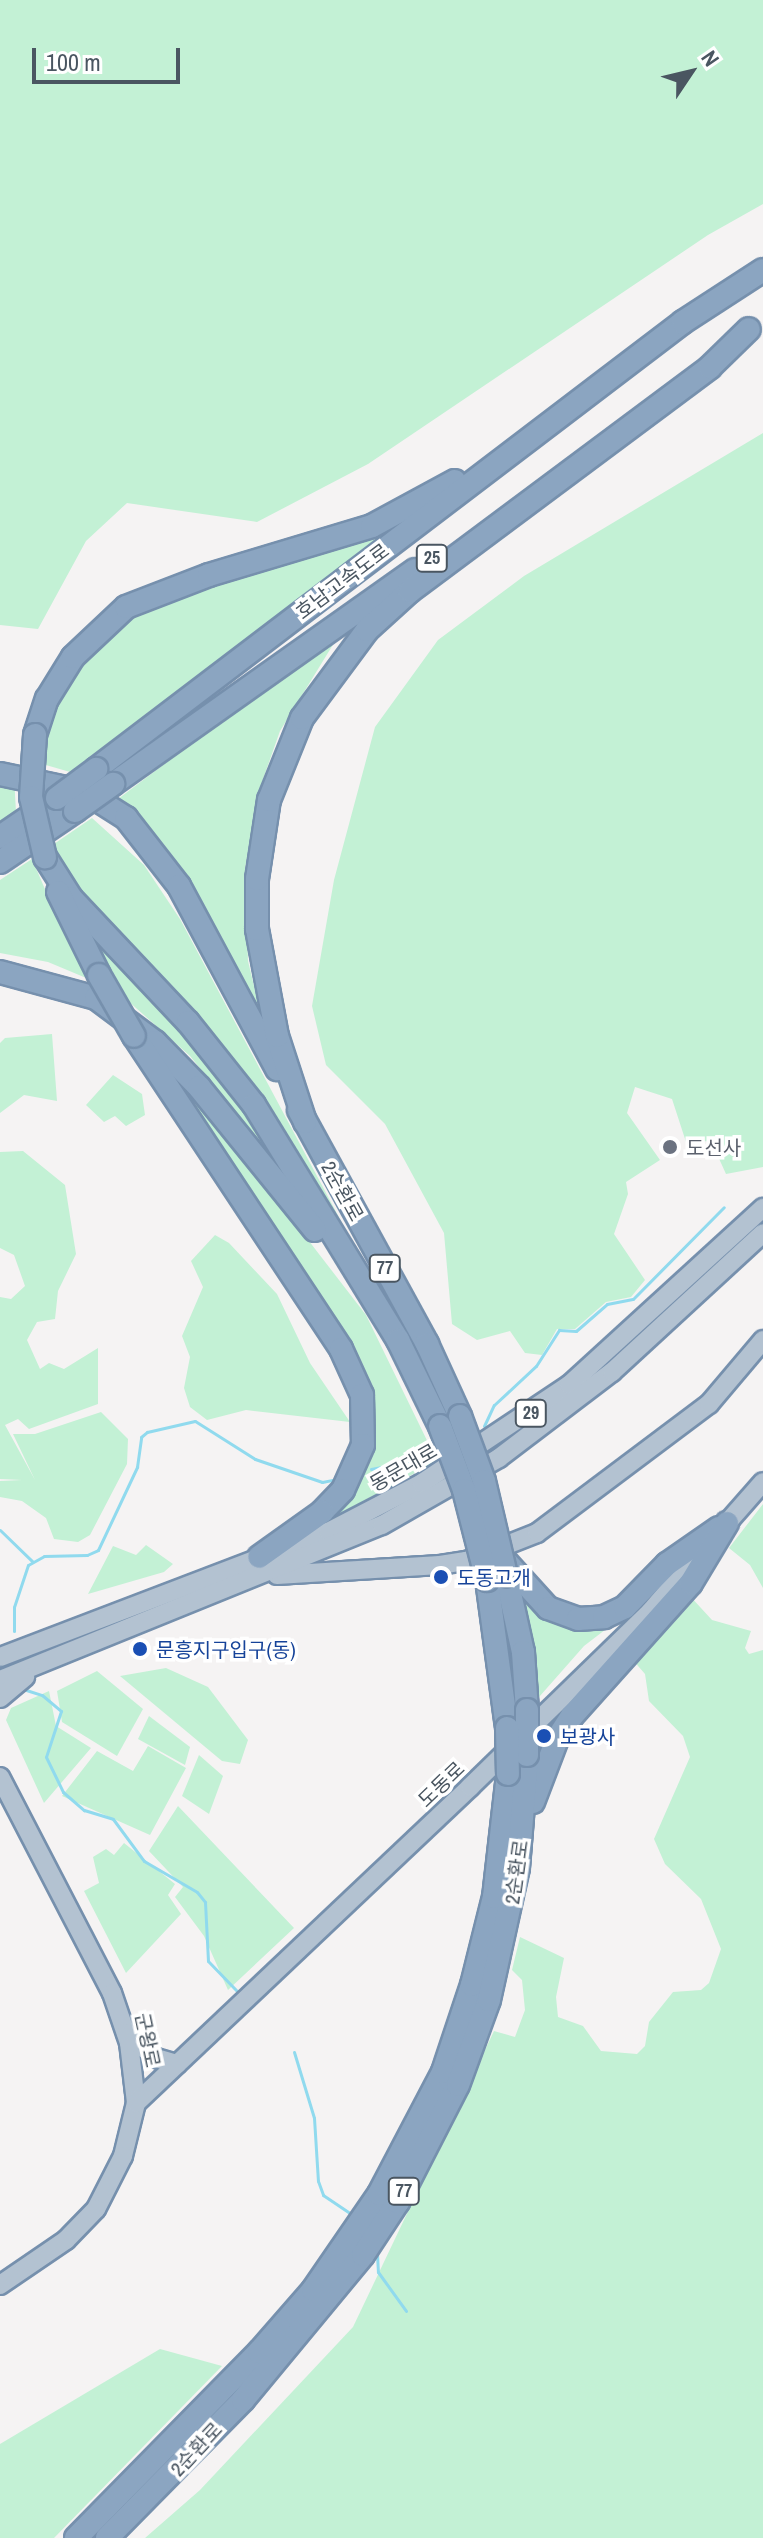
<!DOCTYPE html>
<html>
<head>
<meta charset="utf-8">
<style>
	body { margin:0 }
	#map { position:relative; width:763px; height:2538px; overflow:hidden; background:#f5f3f3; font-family:"Archivo Narrow","Noto Sans KR",sans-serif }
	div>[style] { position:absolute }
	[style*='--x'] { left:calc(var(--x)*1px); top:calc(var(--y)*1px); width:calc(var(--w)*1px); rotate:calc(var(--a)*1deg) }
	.green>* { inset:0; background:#c3f1d5 }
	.stream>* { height:3px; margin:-1.5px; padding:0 1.5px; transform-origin:1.5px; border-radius:1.5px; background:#90daee }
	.roads { filter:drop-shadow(2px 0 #7690ad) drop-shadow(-2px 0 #7690ad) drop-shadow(0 2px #7690ad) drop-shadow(0 -2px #7690ad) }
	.major>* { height:18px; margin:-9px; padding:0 9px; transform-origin:9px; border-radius:9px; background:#b3c2d1 }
	.highway>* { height:22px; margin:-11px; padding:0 11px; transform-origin:11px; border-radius:11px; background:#8ba5c1 }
	.bridges { filter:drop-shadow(2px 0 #7690ad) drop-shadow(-2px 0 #7690ad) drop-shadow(0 2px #7690ad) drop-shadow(0 -2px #7690ad) }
	.highway-bridge>* { height:22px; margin:-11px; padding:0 11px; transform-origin:11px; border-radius:11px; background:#8ba5c1 }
	.dots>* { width:22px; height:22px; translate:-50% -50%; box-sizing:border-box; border:4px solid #fff; border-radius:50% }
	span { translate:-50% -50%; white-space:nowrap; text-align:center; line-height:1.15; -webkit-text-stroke:7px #fff; paint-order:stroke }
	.shield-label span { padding:2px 6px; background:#fff; border:2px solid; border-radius:6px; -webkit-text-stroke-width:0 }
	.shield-label { font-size:18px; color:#4a5661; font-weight:700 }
	.street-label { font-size:20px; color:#4a5661 }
	.worship-label { font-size:20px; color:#5b616d }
	.left { translate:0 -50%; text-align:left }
	.transit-label { font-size:20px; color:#164399 }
	.north { position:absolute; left:651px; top:32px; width:80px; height:80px; -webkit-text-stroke:6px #fff; paint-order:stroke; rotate:55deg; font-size:22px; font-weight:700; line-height:32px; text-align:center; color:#4a5661 }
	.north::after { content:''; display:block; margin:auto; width:28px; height:36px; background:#4a5661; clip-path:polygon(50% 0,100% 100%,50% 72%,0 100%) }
	.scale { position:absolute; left:32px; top:48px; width:148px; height:36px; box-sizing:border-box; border:4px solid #4a5661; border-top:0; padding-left:10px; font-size:24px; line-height:28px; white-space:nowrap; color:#4a5661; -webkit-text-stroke:6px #fff; paint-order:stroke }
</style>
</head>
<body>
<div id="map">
	<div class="green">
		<div style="clip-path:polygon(0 0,763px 0,763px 204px,708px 235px,368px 464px,257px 522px,127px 503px,86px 541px,38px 629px,0 625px)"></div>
		<div style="clip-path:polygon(763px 433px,763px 1167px,726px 1174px,711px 1141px,686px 1142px,672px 1099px,635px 1087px,627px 1113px,660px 1160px,626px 1182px,628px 1194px,614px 1234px,645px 1280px,631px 1297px,606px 1302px,575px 1329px,557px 1329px,542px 1355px,525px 1353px,510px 1331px,477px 1340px,452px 1324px,444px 1233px,385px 1124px,326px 1065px,312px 1006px,334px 880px,375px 727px,438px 640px,524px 576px)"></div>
		<div style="clip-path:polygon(426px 505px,70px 772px,39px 763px,44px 726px,70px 670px,105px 632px,151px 602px)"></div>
		<div style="clip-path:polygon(342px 630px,280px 731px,262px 782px,245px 868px,248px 961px,267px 1040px,156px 837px,118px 799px)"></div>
		<div style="clip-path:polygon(0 777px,14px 777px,16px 812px,0 822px)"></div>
		<div style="clip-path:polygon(92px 818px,144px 865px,180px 919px,374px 1283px,242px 1081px,81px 903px,51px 846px)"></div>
		<div style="clip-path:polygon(32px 859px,57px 917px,91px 980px,48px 962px,0 953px,0 880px)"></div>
		<div style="clip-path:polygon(73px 918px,172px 1015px,221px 1076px,285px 1173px,190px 1056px,118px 992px)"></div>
		<div style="clip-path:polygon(52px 1034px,57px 1101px,24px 1095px,0 1113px,0 1043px,5px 1038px)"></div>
		<div style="clip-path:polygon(147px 1044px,181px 1075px,366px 1315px,437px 1461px,325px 1522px,352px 1494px,364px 1396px)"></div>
		<div style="clip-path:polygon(113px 1075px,142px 1094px,145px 1115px,126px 1126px,115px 1116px,104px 1122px,86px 1105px)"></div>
		<div style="clip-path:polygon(23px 1151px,65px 1185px,76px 1254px,58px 1291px,55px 1319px,37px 1322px,27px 1340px,40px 1369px,49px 1363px,64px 1369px,98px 1348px,98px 1404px,29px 1429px,18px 1419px,5px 1425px,35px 1480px,13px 1434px,35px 1434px,101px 1412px,128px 1439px,127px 1464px,90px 1535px,78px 1542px,54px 1539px,46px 1518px,22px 1501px,0 1497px,0 1481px,22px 1480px,0 1479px,0 1297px,11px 1299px,25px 1286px,14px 1255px,0 1248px,0 1152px)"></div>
		<div style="clip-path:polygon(215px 1235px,229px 1243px,277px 1294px,310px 1363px,350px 1422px,246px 1410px,207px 1420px,190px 1407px,184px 1388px,190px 1357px,182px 1336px,203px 1287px,191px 1261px)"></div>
		<div style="clip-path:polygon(763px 1504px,763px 1588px,750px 1565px,729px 1548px)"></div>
		<div style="clip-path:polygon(146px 1545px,173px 1564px,164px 1572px,88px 1594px,113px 1546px,136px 1555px)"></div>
		<div style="clip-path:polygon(523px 1593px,541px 1607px,627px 1613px,584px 1646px,532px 1705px)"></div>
		<div style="clip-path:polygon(689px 1595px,712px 1620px,751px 1631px,745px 1648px,749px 1654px,763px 1650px,763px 2538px,145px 2538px,200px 2490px,353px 2327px,494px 2031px,515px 2037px,525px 2010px,522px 1980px,512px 1970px,520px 1937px,564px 1958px,556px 1997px,558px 2017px,583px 2026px,601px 2051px,637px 2054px,645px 2046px,649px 2022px,673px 1992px,701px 1990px,709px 1983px,721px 1949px,701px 1899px,665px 1864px,654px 1839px,690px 1757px,683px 1736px,649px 1701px,645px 1674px,632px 1659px)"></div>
		<div style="clip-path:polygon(166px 1668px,208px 1687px,248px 1740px,240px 1764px,222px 1761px,120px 1676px)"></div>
		<div style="clip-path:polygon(97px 1671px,143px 1709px,117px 1756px,62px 1722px,57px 1691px)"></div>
		<div style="clip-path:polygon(49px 1691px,56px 1726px,91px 1748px,44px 1803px,6px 1720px,11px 1708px)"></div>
		<div style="clip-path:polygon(149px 1716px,190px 1747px,185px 1765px,138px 1739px)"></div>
		<div style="clip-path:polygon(148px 1746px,186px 1768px,150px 1835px,62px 1796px,97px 1751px,133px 1771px)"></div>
		<div style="clip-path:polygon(199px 1755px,223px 1776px,209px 1814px,182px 1796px)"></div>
		<div style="clip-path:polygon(178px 1806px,294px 1928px,228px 1990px,204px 1936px,175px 1897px,183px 1887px,149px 1851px)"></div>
		<div style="clip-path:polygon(124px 1843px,175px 1884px,168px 1895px,181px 1914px,126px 1973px,84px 1891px,99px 1883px,93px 1857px,106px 1849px,114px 1855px)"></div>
		<div style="clip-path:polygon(160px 2349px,222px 2366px,54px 2538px,0 2538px,0 2444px)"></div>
	</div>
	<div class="stream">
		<div style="--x:484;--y:1426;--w:23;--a:-65"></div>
		<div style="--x:494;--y:1405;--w:57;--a:-42.9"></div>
		<div style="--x:536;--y:1366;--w:43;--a:-57.4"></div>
		<div style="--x:559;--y:1330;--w:17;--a:3"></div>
		<div style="--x:576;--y:1331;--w:41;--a:-41.1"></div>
		<div style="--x:607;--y:1304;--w:26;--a:-11"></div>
		<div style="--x:633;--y:1299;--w:129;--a:-45.3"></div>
		<div style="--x:371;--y:1469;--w:58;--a:-10.9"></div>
		<div style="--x:0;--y:1530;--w:45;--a:44.1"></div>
		<div style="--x:14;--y:1631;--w:24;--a:-90"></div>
		<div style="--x:14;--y:1607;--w:44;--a:-71.6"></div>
		<div style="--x:28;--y:1565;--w:18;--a:-29"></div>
		<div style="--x:44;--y:1556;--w:43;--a:-1.3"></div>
		<div style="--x:87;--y:1555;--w:12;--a:-24"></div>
		<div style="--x:98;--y:1550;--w:92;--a:-64.8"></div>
		<div style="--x:137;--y:1467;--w:30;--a:-82"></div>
		<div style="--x:141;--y:1437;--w:8;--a:-40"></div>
		<div style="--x:147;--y:1432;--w:49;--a:-12.9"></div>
		<div style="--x:195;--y:1421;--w:71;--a:32.3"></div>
		<div style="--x:255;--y:1459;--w:71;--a:18.9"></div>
		<div style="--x:322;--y:1482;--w:15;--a:-11"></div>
		<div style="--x:23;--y:1689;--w:20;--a:18"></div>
		<div style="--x:42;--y:1695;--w:25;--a:40"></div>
		<div style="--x:61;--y:1711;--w:48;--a:108.1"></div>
		<div style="--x:46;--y:1757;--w:39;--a:64"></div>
		<div style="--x:63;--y:1792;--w:28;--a:41"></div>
		<div style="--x:84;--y:1810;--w:30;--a:17"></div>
		<div style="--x:113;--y:1819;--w:52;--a:53.6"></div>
		<div style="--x:144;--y:1861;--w:61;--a:30.3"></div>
		<div style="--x:197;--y:1892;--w:13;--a:51"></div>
		<div style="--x:205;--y:1902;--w:59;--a:87.1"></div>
		<div style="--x:208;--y:1961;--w:42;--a:46"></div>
		<div style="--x:294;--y:2052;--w:69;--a:73.1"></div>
		<div style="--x:314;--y:2118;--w:63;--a:86.4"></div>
		<div style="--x:318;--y:2181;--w:15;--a:70"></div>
		<div style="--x:323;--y:2195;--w:34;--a:34"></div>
		<div style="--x:377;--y:2254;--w:18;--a:87"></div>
		<div style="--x:378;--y:2272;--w:48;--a:54.3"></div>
	</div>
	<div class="roads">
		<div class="major">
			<div style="--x:720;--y:1531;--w:65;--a:-48.7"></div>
			<div style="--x:277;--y:1575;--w:163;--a:-3.5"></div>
			<div style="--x:440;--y:1565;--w:26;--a:-9"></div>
			<div style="--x:466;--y:1561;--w:76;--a:-21.5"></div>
			<div style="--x:537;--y:1533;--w:215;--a:-36.9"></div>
			<div style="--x:709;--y:1404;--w:84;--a:-49.8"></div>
			<div style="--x:0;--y:1657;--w:351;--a:-20.9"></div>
			<div style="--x:328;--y:1532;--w:106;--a:-27.5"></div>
			<div style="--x:422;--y:1483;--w:177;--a:-33.7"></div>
			<div style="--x:569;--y:1385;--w:263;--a:-42.4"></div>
			<div style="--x:0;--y:1680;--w:412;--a:-22.1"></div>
			<div style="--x:382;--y:1525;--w:135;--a:-29.8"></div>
			<div style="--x:499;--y:1458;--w:142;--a:-37.3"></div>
			<div style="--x:612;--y:1372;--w:205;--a:-42.6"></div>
			<div style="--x:0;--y:1698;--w:33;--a:-40"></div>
			<div style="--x:0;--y:1777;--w:243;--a:62.6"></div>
			<div style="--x:112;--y:1993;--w:53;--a:71.2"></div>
			<div style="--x:129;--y:2043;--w:60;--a:83.3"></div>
			<div style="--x:136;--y:2103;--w:55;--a:103.8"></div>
			<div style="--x:123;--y:2156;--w:59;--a:117"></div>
			<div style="--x:96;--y:2209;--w:43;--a:134.1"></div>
			<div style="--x:66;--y:2240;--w:80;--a:145.7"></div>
			<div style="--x:126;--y:2033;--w:39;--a:40"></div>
			<div style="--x:156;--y:2058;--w:22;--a:16"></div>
			<div style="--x:136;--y:2103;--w:460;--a:-43.4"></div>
			<div style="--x:470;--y:1787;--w:251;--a:-44.2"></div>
			<div style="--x:650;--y:1612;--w:77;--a:-49.2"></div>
		</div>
		<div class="highway">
			<div style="--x:35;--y:735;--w:38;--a:-72"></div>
			<div style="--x:47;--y:699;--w:49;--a:-58.2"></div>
			<div style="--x:73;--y:657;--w:73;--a:-43.3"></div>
			<div style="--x:126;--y:607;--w:89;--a:-21.1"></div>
			<div style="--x:209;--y:575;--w:170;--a:-16.7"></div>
			<div style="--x:372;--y:526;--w:94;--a:-28.5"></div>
			<div style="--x:96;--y:769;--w:738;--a:-37.29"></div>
			<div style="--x:683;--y:322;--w:95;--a:-33"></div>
			<div style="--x:0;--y:774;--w:87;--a:12"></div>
			<div style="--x:85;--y:792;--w:49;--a:32.4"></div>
			<div style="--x:126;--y:818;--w:86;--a:52.1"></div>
			<div style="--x:179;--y:886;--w:208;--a:61.8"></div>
			<div style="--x:113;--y:784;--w:370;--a:-35.3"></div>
			<div style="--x:0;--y:837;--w:69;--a:-34.4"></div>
			<div style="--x:45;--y:857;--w:49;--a:57.6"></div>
			<div style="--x:71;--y:898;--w:170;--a:46.7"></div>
			<div style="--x:188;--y:1022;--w:106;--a:51.5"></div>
			<div style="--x:254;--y:1105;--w:276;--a:58.5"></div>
			<div style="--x:398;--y:1340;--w:96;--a:64"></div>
			<div style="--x:0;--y:862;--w:91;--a:-34.2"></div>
			<div style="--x:58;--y:892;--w:93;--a:63.7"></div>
			<div style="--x:0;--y:972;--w:99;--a:15.2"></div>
			<div style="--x:96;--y:998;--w:74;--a:36.7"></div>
			<div style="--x:155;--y:1042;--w:63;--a:45.6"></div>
			<div style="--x:199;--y:1087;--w:184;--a:51"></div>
			<div style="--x:134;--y:1036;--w:375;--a:56.5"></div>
			<div style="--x:341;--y:1349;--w:51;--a:65.5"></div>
			<div style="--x:362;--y:1395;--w:50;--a:88.9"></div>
			<div style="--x:363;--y:1445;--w:49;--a:114"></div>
			<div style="--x:343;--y:1490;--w:30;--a:134"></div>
			<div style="--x:322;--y:1512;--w:77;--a:144.5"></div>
			<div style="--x:299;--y:1110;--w:267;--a:61.3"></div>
			<div style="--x:427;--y:1344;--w:79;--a:65.4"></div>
			<div style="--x:305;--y:1122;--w:90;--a:-108"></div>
			<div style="--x:277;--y:1036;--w:109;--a:-100.6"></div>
			<div style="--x:257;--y:929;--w:50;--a:-90"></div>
			<div style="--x:257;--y:879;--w:80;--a:-81.4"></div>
			<div style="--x:269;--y:800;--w:88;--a:-68.1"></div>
			<div style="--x:302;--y:718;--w:109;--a:-53.5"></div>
			<div style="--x:367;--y:630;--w:58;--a:-42.2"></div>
			<div style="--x:410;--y:591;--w:374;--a:-36.7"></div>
			<div style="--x:710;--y:367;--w:54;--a:-44.3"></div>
			<div style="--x:507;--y:1563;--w:61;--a:47.7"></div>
			<div style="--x:548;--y:1608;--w:32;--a:20"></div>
			<div style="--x:578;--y:1619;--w:26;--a:-4"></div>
			<div style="--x:604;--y:1617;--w:23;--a:-25"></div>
			<div style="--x:625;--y:1607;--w:60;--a:-45.7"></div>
			<div style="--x:667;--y:1564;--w:63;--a:-34.7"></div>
			<div style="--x:506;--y:1575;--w:79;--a:77.6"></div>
			<div style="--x:523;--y:1652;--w:58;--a:86.1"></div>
			<div style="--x:487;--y:1580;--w:149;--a:82.3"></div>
			<div style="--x:533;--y:1802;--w:67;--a:-69.1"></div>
			<div style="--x:557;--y:1739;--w:27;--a:-57"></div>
			<div style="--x:572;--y:1716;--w:178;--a:-48.2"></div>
			<div style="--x:691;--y:1583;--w:70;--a:-59"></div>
			<div style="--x:76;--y:2538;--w:261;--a:-45.5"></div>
			<div style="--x:259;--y:2352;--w:82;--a:-48.9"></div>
			<div style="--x:313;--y:2290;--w:116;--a:-55.5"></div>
			<div style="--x:379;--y:2194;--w:138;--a:-62.3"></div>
			<div style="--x:443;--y:2072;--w:92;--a:-71.6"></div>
			<div style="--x:472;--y:1985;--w:91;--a:-76"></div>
			<div style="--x:494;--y:1897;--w:124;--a:-83.5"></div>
			<div style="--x:107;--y:2538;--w:194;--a:-45.4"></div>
			<div style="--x:243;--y:2400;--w:188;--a:-50.4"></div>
			<div style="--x:363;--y:2255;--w:64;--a:-56.6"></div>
			<div style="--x:398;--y:2202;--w:131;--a:-62.9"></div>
			<div style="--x:458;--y:2085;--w:90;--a:-70"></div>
			<div style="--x:489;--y:2000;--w:135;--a:-77.6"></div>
			<div style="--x:518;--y:1868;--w:113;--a:-85.4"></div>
		</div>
	</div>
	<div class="bridges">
		<div class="highway-bridge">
			<div style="--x:35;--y:735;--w:62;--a:93.7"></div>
			<div style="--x:31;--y:797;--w:62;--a:76.9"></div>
			<div style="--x:57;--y:798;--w:49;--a:-36.6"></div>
			<div style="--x:75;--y:811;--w:47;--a:-35.4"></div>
			<div style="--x:99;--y:975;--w:70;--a:60.2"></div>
			<div style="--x:460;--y:1416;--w:69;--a:69.7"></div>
			<div style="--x:484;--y:1481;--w:97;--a:76.8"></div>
			<div style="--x:440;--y:1426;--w:68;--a:69.4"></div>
			<div style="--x:464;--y:1490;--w:93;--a:75.7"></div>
			<div style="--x:527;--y:1710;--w:45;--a:90"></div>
			<div style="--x:507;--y:1728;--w:46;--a:88.8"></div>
		</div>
	</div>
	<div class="dots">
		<div style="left:670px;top:1147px;background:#6b7280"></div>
		<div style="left:441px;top:1577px;background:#1a4fb4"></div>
		<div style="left:140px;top:1649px;background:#1a4fb4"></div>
		<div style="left:544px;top:1736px;background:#1a4fb4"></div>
	</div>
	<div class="shield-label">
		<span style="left:432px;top:558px">25</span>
		<span style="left:385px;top:1268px">77</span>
		<span style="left:531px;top:1413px">29</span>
		<span style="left:404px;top:2191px">77</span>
	</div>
	<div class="street-label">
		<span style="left:342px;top:581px;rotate:-37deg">호남고속도로</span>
		<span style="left:343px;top:1191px;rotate:61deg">2순환로</span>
		<span style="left:403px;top:1467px;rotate:-30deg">동문대로</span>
		<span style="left:441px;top:1784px;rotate:-44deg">도동로</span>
		<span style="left:516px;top:1872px;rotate:-82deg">2순환로</span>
		<span style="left:148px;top:2040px;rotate:78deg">군왕로</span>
		<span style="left:196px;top:2449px;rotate:-47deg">2순환로</span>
	</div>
	<div class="worship-label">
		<span class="left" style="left:686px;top:1147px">도선사</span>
	</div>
	<div class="transit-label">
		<span class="left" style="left:457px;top:1577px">도동고개</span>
		<span class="left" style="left:156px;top:1649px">문흥지구입구(동)</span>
		<span class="left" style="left:560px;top:1736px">보광사</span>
	</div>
	<div class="north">N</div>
	<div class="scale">100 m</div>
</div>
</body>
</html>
